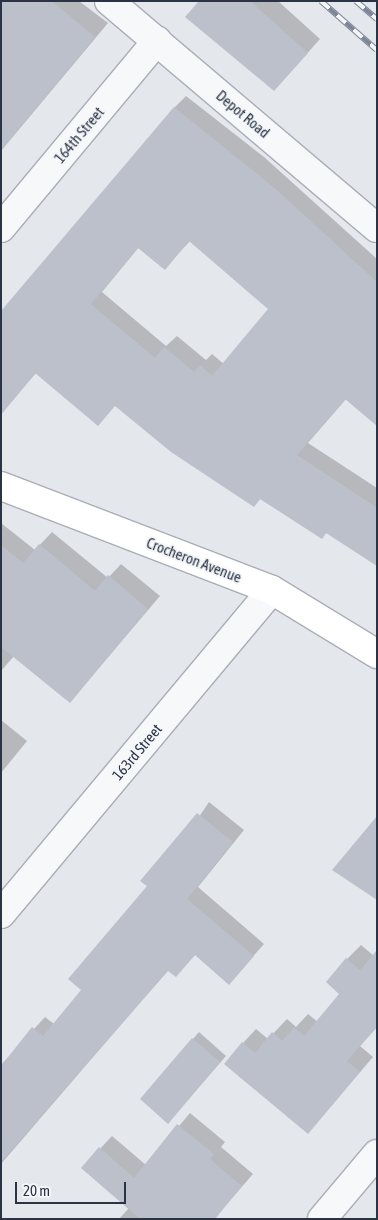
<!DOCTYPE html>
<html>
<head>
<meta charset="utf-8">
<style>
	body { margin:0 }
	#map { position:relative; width:378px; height:1220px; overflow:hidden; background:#e4e7ec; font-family:"Asap Condensed",sans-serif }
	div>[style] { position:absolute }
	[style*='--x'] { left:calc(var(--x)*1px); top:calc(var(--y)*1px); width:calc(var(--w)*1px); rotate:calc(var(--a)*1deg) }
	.shadow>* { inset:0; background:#0003 }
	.building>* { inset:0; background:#bbc0ca }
	.roads { filter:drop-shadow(1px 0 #a9aeb7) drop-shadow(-1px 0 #a9aeb7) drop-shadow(0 1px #a9aeb7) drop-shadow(0 -1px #a9aeb7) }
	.street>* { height:28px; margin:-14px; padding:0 14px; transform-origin:14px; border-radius:14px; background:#f7f8fa }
	.secondary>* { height:28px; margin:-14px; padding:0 14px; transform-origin:14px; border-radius:14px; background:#fff }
	.rail>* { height:5.5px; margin-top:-2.75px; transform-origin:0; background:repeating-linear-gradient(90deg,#f4f6f9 0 11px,#7d8696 0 22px); box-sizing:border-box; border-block:1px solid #7d8696 }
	span { translate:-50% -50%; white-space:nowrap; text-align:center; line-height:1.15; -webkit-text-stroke:4px #f4f6f9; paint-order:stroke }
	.street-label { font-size:15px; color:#2b3445 }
	.frame { position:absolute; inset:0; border:2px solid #2b3445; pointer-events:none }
	.scale { position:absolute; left:15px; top:1182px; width:111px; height:22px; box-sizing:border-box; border:2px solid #2b3445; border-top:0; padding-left:6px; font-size:15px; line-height:18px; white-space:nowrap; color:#2b3445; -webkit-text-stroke:4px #f4f6f9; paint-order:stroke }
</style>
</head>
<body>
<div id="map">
	<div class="shadow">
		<div style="clip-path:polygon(1px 1px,79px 1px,108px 23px,1px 151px)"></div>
		<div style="clip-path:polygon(201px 1px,278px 1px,320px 39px,287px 76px)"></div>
		<div style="clip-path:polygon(evenodd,186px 96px,264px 157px,377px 259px,377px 425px,346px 399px,308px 443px,377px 488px,377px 565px,327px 532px,322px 538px,261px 498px,254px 506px,116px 405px,36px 373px,2px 413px,175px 107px,186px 96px,190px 241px,270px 309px,224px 364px,212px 354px,206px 360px,177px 336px,166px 346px,102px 292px,139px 247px,165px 268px,190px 241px)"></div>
		<div style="clip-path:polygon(1px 523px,35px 550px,52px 532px,108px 578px,121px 564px,160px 596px,70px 702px,14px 656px,1px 671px)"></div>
		<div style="clip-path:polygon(1px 720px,27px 741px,1px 773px)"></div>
		<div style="clip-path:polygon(209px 802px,244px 830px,198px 887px,264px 944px,229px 983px,196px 954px,176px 975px,168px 970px,1px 1164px,1px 1065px,45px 1017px,54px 1024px,82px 990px)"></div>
		<div style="clip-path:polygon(361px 945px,374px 956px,377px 1027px,360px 1046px,373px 1057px,308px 1133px,243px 1043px,256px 1029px,268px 1039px,287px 1019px,296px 1027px,308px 1014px,318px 1022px,341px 994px,347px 959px)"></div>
		<div style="clip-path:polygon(199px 1032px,226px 1056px,174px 1116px,141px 1099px)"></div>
		<div style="clip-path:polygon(190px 1113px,225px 1142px,221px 1147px,253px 1174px,214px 1219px,119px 1219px,129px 1208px,82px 1168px,112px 1136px,146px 1165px)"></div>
	</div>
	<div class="building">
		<div style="clip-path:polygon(1px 1px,52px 1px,95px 37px,1px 150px)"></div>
		<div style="clip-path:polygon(199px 1px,250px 1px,308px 53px,274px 91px,185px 17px)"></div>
		<div style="clip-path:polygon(evenodd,174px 107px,277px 190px,377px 282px,377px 426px,345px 399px,297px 455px,377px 508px,377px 566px,326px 533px,322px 539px,260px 499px,254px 507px,171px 452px,115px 406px,98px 426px,35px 373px,1px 415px,1px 311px,174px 107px,189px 241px,268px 309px,212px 376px,200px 365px,194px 372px,164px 347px,155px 358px,91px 304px,138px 248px,165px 270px,189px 241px)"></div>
		<div style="clip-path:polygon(39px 544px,95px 591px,108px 575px,148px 609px,70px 703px,1px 647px,1px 545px,23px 563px)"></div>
		<div style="clip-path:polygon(197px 813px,233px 842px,187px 899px,254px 956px,229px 985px,195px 955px,176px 977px,168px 971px,1px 1162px,1px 1066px,32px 1027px,43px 1036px,81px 990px,68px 979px,147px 886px,140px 881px)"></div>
		<div style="clip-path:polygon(377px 816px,377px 900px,332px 870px)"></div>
		<div style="clip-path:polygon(377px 950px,377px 1027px,347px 1061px,360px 1072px,308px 1134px,224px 1064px,242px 1042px,255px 1053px,272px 1032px,282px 1041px,294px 1027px,304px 1036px,339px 994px,326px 982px,346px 958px,360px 970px)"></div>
		<div style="clip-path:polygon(192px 1038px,220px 1062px,168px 1124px,140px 1099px)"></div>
		<div style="clip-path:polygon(177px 1124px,214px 1154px,210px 1159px,242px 1186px,215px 1219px,140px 1219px,81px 1168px,99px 1147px,134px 1178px)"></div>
	</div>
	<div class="roads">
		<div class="street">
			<div style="--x:109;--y:1;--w:351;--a:40.3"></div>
			<div style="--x:1;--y:228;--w:244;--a:-50.2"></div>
			<div style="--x:1;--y:914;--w:422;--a:-50.1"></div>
			<div style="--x:322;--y:1219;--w:85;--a:-49.8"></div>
		</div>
		<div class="secondary">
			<div style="--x:1;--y:486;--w:290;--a:21"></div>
			<div style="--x:272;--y:590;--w:123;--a:31.4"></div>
		</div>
	</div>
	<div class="rail">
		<div style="--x:321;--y:1;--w:74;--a:41.2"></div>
		<div style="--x:356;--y:1;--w:28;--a:41"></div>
	</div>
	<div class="street-label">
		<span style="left:243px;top:114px;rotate:40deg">Depot Road</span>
		<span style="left:79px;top:135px;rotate:-50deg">164th Street</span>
		<span style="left:194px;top:560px;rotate:21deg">Crocheron Avenue</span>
		<span style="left:137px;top:752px;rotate:-50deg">163rd Street</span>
	</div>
	<div class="frame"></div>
	<div class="scale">20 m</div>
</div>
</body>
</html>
